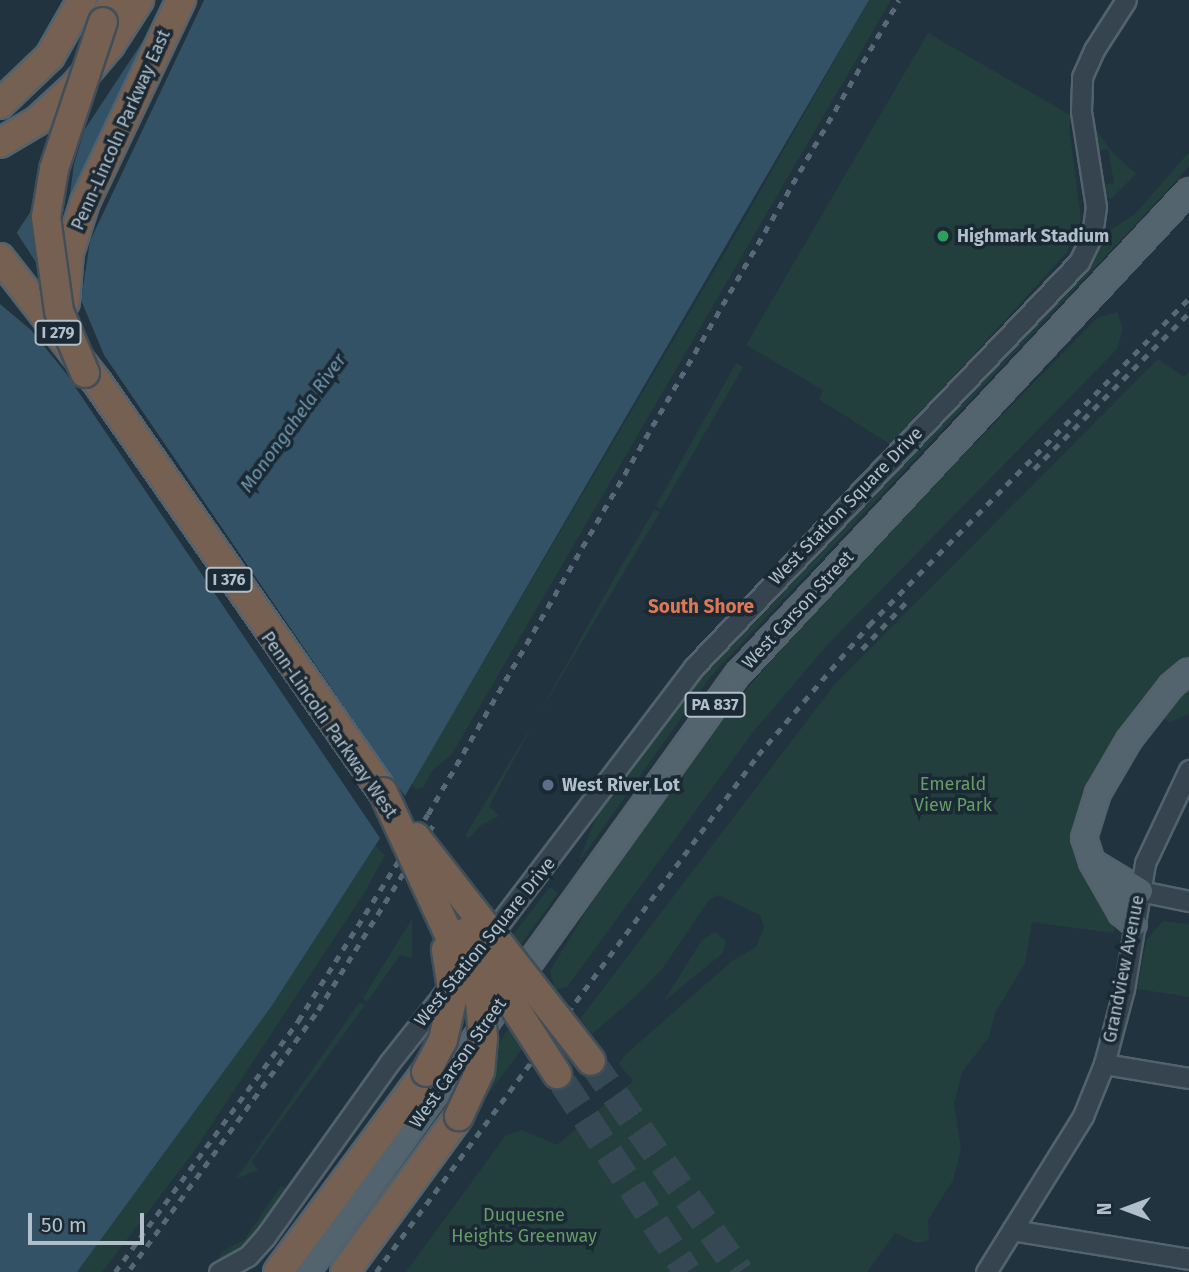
<!DOCTYPE html>
<html>
<head>
<meta charset="utf-8">
<style>
	body { margin:0 }
	#map { position:relative; width:1189px; height:1272px; overflow:hidden; background:#21333e; font-family:"Fira Sans",sans-serif }
	div>[style] { position:absolute }
	[style*='--x'] { left:calc(var(--x)*1px); top:calc(var(--y)*1px); width:calc(var(--w)*1px); rotate:calc(var(--a)*1deg) }
	.green>* { inset:0; background:#233f3d }
	.water>* { inset:0; background:#335266 }
	.pier>* { inset:0; background:#21333e }
	.highway-tunnel>* { height:28px; margin-top:-14px; transform-origin:0; background:repeating-linear-gradient(90deg,#364853 0 28px,transparent 0 42px) }
	.roads { filter:drop-shadow(2px 0 #53626c) drop-shadow(-2px 0 #53626c) drop-shadow(0 2px #53626c) drop-shadow(0 -2px #53626c) }
	.minor>* { height:19px; margin:-9.5px; padding:0 9.5px; transform-origin:9.5px; border-radius:9.5px; background:#35444e }
	.major>* { height:24px; margin:-12px; padding:0 12px; transform-origin:12px; border-radius:12px; background:#53646e }
	.highway>* { height:28px; margin:-14px; padding:0 14px; transform-origin:14px; border-radius:14px; background:#756051 }
	.rail>* { height:4.5px; margin-top:-2.25px; transform-origin:0; background:repeating-linear-gradient(90deg,#576975 0 7px,transparent 0 14px) }
	.bridges { filter:drop-shadow(2px 0 #404f59) drop-shadow(-2px 0 #404f59) drop-shadow(0 2px #404f59) drop-shadow(0 -2px #404f59) }
	.highway-bridge>* { height:28px; margin:-14px; padding:0 14px; transform-origin:14px; border-radius:14px; background:#756051 }
	.dots>* { width:19px; height:19px; translate:-50% -50%; box-sizing:border-box; border:4px solid #1a2933; border-radius:50% }
	span { translate:-50% -50%; white-space:nowrap; text-align:center; line-height:1.15; -webkit-text-stroke:7px #1a2933; paint-order:stroke }
	.shield-label span { padding:2px 5px; background:#1a2933; border:2px solid; border-radius:5px; -webkit-text-stroke-width:0 }
	.shield-label { font-size:16px; color:#b0bfc9; font-weight:700 }
	.street-label { font-size:18px; color:#b0bfc9 }
	.poi-label { font-size:18px; color:#b0bfc9; font-weight:700 }
	.left { translate:0 -50%; text-align:left }
	.park-label { font-size:18px; color:#659c67 }
	.water-label { font-size:19px; color:#6e96af; font-style:italic }
	.neighbourhood-label { font-size:19px; color:#dd7857; font-weight:700 }
	.north { position:absolute; left:1091px; top:1174px; width:70px; height:70px; -webkit-text-stroke:5px #1a2933; paint-order:stroke; rotate:270deg; font-size:19px; font-weight:700; line-height:28px; text-align:center; color:#b0bfc9 }
	.north::after { content:''; display:block; margin:auto; width:24px; height:32px; background:#b0bfc9; clip-path:polygon(50% 0,100% 100%,50% 72%,0 100%) }
	.scale { position:absolute; left:28px; top:1213px; width:116px; height:32px; box-sizing:border-box; border:4px solid #b0bfc9; border-top:0; padding-left:9px; font-size:21px; line-height:24px; white-space:nowrap; color:#b0bfc9; -webkit-text-stroke:5px #1a2933; paint-order:stroke }
</style>
</head>
<body>
<div id="map">
	<div class="green">
		<div style="clip-path:polygon(869px 0,891px 0,452px 754px,432px 771px,423px 788px,415px 789px,412px 783px,733px 239px)"></div>
		<div style="clip-path:polygon(928px 33px,1072px 116px,1069px 126px,1081px 220px,1067px 252px,891px 445px,819px 399px,823px 390px,746px 345px)"></div>
		<div style="clip-path:polygon(1092px 123px,1110px 150px,1136px 174px,1111px 199px,1105px 196px,1103px 185px,1114px 183px,1108px 149px,1097px 151px)"></div>
		<div style="clip-path:polygon(1189px 152px,1189px 165px,1178px 179px,711px 676px,578px 863px,600px 808px,705px 669px,1089px 263px,1105px 234px,1136px 213px)"></div>
		<div style="clip-path:polygon(1117px 312px,1123px 328px,1117px 349px,829px 643px,753px 732px,567px 987px,555px 990px,550px 971px,585px 913px,677px 780px,754px 680px,865px 556px,1097px 318px)"></div>
		<div style="clip-path:polygon(1158px 359px,1184px 377px,1189px 372px,1189px 683px,1169px 671px,1129px 718px,1089px 784px,1071px 837px,1077px 861px,1115px 930px,1113px 933px,1032px 922px,1025px 963px,995px 1013px,989px 1037px,962px 1072px,954px 1104px,961px 1149px,953px 1180px,928px 1220px,929px 1240px,917px 1243px,895px 1233px,867px 1272px,406px 1272px,506px 1135px,522px 1130px,557px 1145px,633px 1081px,619px 1064px,624px 1056px,732px 961px,756px 947px,764px 927px,760px 915px,718px 895px,709px 900px,662px 969px,637px 995px,592px 1034px,580px 1019px,835px 684px)"></div>
		<div style="clip-path:polygon(736px 363px,743px 367px,661px 509px,656px 506px)"></div>
		<div style="clip-path:polygon(654px 510px,660px 512px,536px 719px,616px 575px)"></div>
		<div style="clip-path:polygon(1189px 684px,1189px 714px,1169px 723px,1162px 715px)"></div>
		<div style="clip-path:polygon(534px 722px,489px 806px,499px 816px,481px 825px,469px 838px,465px 836px)"></div>
		<div style="clip-path:polygon(375px 846px,385px 855px,366px 890px,192px 1154px,102px 1272px,77px 1272px,271px 1007px)"></div>
		<div style="clip-path:polygon(550px 887px,558px 893px,519px 947px,511px 937px)"></div>
		<div style="clip-path:polygon(412px 919px,412px 958px,400px 955px,367px 1002px,363px 998px)"></div>
		<div style="clip-path:polygon(1163px 921px,1189px 924px,1189px 997px,1137px 989px,1147px 939px)"></div>
		<div style="clip-path:polygon(715px 932px,726px 941px,723px 953px,663px 1002px,702px 940px)"></div>
		<div style="clip-path:polygon(359px 1003px,365px 1005px,252px 1161px,258px 1170px,236px 1179px)"></div>
		<div style="clip-path:polygon(511px 1024px,525px 1045px,476px 1110px,492px 1055px)"></div>
		<div style="clip-path:polygon(281px 1186px,287px 1189px,246px 1244px,219px 1260px,221px 1252px,244px 1240px)"></div>
	</div>
	<div class="water">
		<div style="clip-path:polygon(170px 0,869px 0,384px 832px,271px 1007px,77px 1272px,0 1272px,0 258px)"></div>
	</div>
	<div class="pier">
		<div style="clip-path:polygon(172px 0,204px 0,90px 241px,81px 300px,104px 355px,407px 799px,382px 841px,65px 372px,31px 330px,0 304px,0 252px,15px 230px,39px 267px,38px 195px,87px 122px,74px 164px,67px 216px)"></div>
	</div>
	<div class="highway-tunnel">
		<div style="--x:591;--y:1061;--w:258;--a:54.8"></div>
		<div style="--x:563;--y:1083;--w:226;--a:56.7"></div>
	</div>
	<div class="roads">
		<div class="minor">
			<div style="--x:1140;--y:891;--w:50;--a:11.5"></div>
			<div style="--x:486;--y:941;--w:344;--a:-52.8"></div>
			<div style="--x:694;--y:667;--w:559;--a:-46.45"></div>
			<div style="--x:1079;--y:262;--w:30;--a:-64"></div>
			<div style="--x:1092;--y:235;--w:28;--a:-82"></div>
			<div style="--x:1096;--y:207;--w:97;--a:-98.9"></div>
			<div style="--x:1081;--y:111;--w:34;--a:-88"></div>
			<div style="--x:1082;--y:77;--w:30;--a:-66"></div>
			<div style="--x:1094;--y:50;--w:59;--a:-57.4"></div>
			<div style="--x:1104;--y:1064;--w:86;--a:9.4"></div>
			<div style="--x:1012;--y:1230;--w:179;--a:9.3"></div>
			<div style="--x:219;--y:1272;--w:33;--a:-29"></div>
			<div style="--x:248;--y:1256;--w:25;--a:-48"></div>
			<div style="--x:265;--y:1237;--w:214;--a:-54.5"></div>
			<div style="--x:389;--y:1063;--w:105;--a:-51.6"></div>
			<div style="--x:986;--y:1272;--w:184;--a:-58.1"></div>
			<div style="--x:1083;--y:1116;--w:56;--a:-68"></div>
			<div style="--x:1104;--y:1064;--w:78;--a:-75.1"></div>
			<div style="--x:1124;--y:989;--w:128;--a:-80.5"></div>
			<div style="--x:1145;--y:863;--w:103;--a:-64.7"></div>
		</div>
		<div class="major">
			<div style="--x:1092;--y:862;--w:59;--a:60.4"></div>
			<div style="--x:1121;--y:913;--w:17;--a:40"></div>
			<div style="--x:1140;--y:891;--w:56;--a:-148.9"></div>
			<div style="--x:1092;--y:862;--w:25;--a:-108"></div>
			<div style="--x:1084;--y:838;--w:47;--a:-72.7"></div>
			<div style="--x:1098;--y:793;--w:61;--a:-59.7"></div>
			<div style="--x:1129;--y:740;--w:68;--a:-52.1"></div>
			<div style="--x:1171;--y:686;--w:23;--a:-40"></div>
			<div style="--x:307;--y:1272;--w:736;--a:-54.24"></div>
			<div style="--x:737;--y:675;--w:662;--a:-46.96"></div>
		</div>
		<div class="highway">
			<div style="--x:103;--y:22;--w:25;--a:-63"></div>
			<div style="--x:0;--y:104;--w:69;--a:-43.8"></div>
			<div style="--x:50;--y:56;--w:64;--a:-60.3"></div>
			<div style="--x:0;--y:143;--w:43;--a:-30.7"></div>
			<div style="--x:37;--y:121;--w:52;--a:-42.6"></div>
			<div style="--x:75;--y:86;--w:54;--a:-49.5"></div>
			<div style="--x:110;--y:45;--w:54;--a:-57.2"></div>
			<div style="--x:0;--y:258;--w:157;--a:52"></div>
			<div style="--x:97;--y:382;--w:500;--a:55.1"></div>
			<div style="--x:65;--y:302;--w:49;--a:-85.3"></div>
			<div style="--x:69;--y:253;--w:53;--a:-72.6"></div>
			<div style="--x:85;--y:202;--w:224;--a:-64.6"></div>
			<div style="--x:278;--y:1272;--w:249;--a:-53.5"></div>
			<div style="--x:345;--y:1272;--w:193;--a:-53.8"></div>
		</div>
	</div>
	<div class="rail">
		<div style="--x:1034;--y:469;--w:220;--a:-45.2"></div>
		<div style="--x:862;--y:649;--w:70;--a:-46.7"></div>
		<div style="--x:130;--y:1269;--w:320;--a:-54"></div>
		<div style="--x:318;--y:1010;--w:219;--a:-58.1"></div>
		<div style="--x:115;--y:1272;--w:311;--a:-53.9"></div>
		<div style="--x:298;--y:1021;--w:244;--a:-57.9"></div>
		<div style="--x:428;--y:814;--w:940;--a:-59.95"></div>
		<div style="--x:376;--y:1272;--w:643;--a:-53.54"></div>
		<div style="--x:758;--y:755;--w:171;--a:-49.5"></div>
		<div style="--x:869;--y:625;--w:458;--a:-45.6"></div>
	</div>
	<div class="bridges">
		<div class="highway-bridge">
			<div style="--x:85;--y:373;--w:67;--a:-112.8"></div>
			<div style="--x:59;--y:311;--w:95;--a:-97.9"></div>
			<div style="--x:46;--y:217;--w:49;--a:-80.5"></div>
			<div style="--x:54;--y:169;--w:155;--a:-71.6"></div>
			<div style="--x:383;--y:792;--w:231;--a:65.2"></div>
			<div style="--x:480;--y:1002;--w:37;--a:85"></div>
			<div style="--x:483;--y:1039;--w:32;--a:95"></div>
			<div style="--x:480;--y:1071;--w:50;--a:115"></div>
			<div style="--x:416;--y:837;--w:284;--a:52"></div>
			<div style="--x:466;--y:932;--w:169;--a:57.3"></div>
			<div style="--x:426;--y:1072;--w:36;--a:-62"></div>
			<div style="--x:443;--y:1040;--w:45;--a:-77.2"></div>
			<div style="--x:453;--y:996;--w:47;--a:-98.7"></div>
		</div>
	</div>
	<div class="dots">
		<div style="left:943px;top:236px;background:#2e9e5b"></div>
		<div style="left:548px;top:785px;background:#5c6f8a"></div>
	</div>
	<div class="shield-label">
		<span style="left:58px;top:333px">I 279</span>
		<span style="left:229px;top:580px">I 376</span>
		<span style="left:715px;top:705px">PA 837</span>
	</div>
	<div class="street-label">
		<span style="left:121px;top:130px;rotate:-66deg">Penn-Lincoln Parkway East</span>
		<span style="left:846px;top:506px;rotate:-46deg">West Station Square Drive</span>
		<span style="left:798px;top:610px;rotate:-47deg">West Carson Street</span>
		<span style="left:329px;top:725px;rotate:55deg">Penn-Lincoln Parkway West</span>
		<span style="left:485px;top:942px;rotate:-51deg">West Station Square Drive</span>
		<span style="left:1124px;top:969px;rotate:-79deg">Grandview Avenue</span>
		<span style="left:458px;top:1063px;rotate:-55deg">West Carson Street</span>
	</div>
	<div class="poi-label">
		<span class="left" style="left:957px;top:236px">Highmark Stadium</span>
		<span class="left" style="left:562px;top:785px">West River Lot</span>
	</div>
	<div class="park-label">
		<span style="left:953px;top:795px">Emerald<br>View Park</span>
		<span style="left:524px;top:1226px">Duquesne<br>Heights Greenway</span>
	</div>
	<div class="water-label">
		<span style="left:293px;top:423px;rotate:-54deg">Monongahela River</span>
	</div>
	<div class="neighbourhood-label">
		<span style="left:701px;top:607px">South Shore</span>
	</div>
	<div class="north">N</div>
	<div class="scale">50 m</div>
</div>
</body>
</html>
